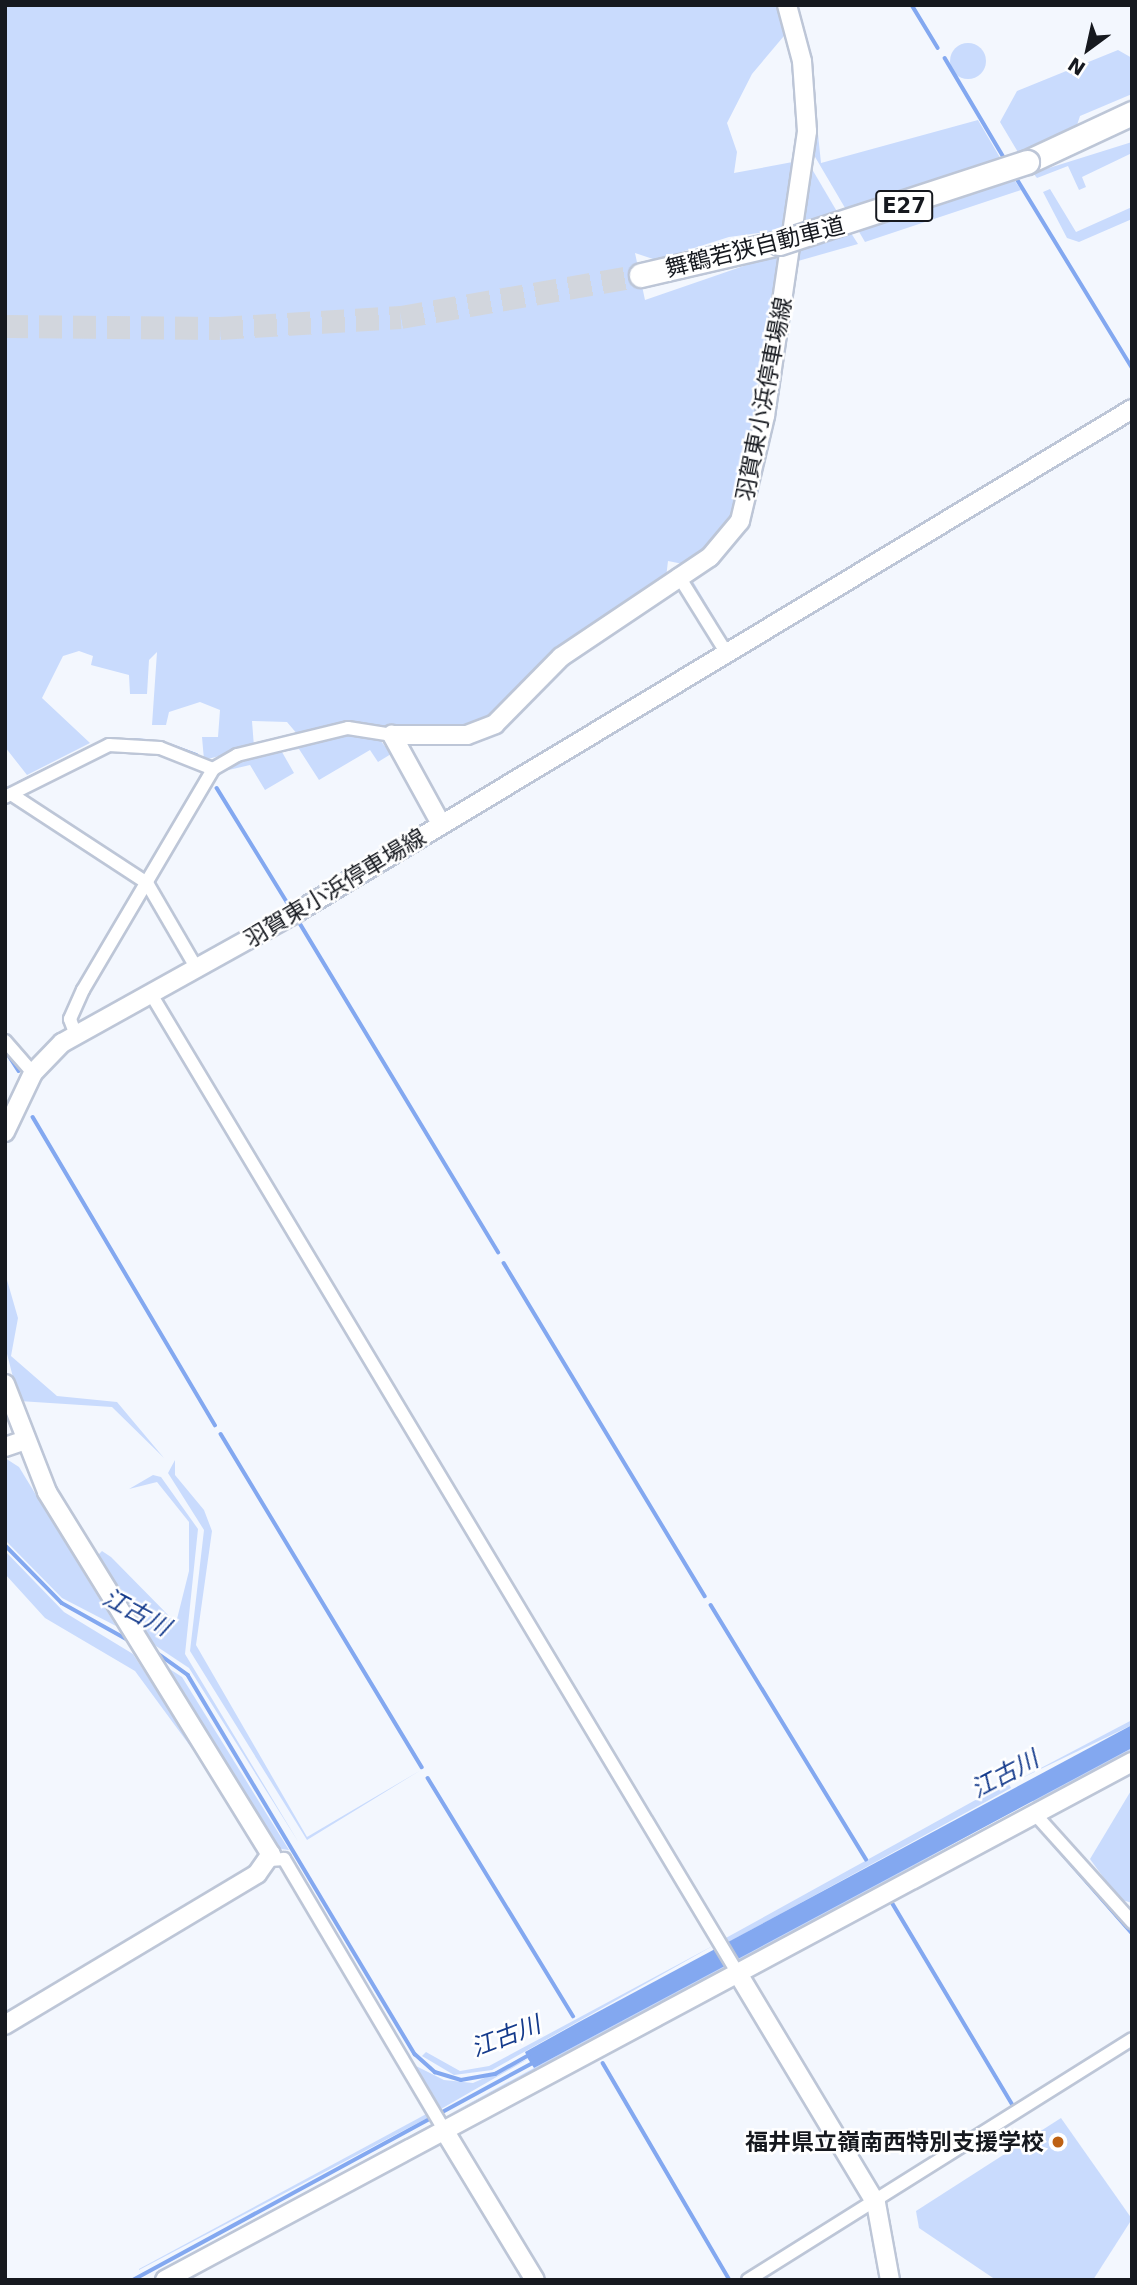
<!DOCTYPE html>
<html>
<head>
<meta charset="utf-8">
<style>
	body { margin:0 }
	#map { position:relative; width:1137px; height:2285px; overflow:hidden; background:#f3f7fe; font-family:"DejaVu Sans","Noto Sans JP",sans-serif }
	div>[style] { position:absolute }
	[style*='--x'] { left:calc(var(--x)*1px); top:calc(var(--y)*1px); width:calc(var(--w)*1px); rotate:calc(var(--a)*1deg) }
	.green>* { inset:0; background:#c9dbfd }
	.round { border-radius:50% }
	.water>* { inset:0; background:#83a8f0 }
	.stream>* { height:3.5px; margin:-1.75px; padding:0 1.75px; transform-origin:1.75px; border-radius:1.75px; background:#83a8f0 }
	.highway-tunnel>* { height:23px; margin-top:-11.5px; transform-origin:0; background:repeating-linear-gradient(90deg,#d2d6dd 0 23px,transparent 0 34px) }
	.roads { filter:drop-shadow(2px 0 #bdc6d7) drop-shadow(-2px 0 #bdc6d7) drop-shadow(0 2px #bdc6d7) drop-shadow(0 -2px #bdc6d7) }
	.street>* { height:12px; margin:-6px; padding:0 6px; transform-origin:6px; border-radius:6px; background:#fff }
	.secondary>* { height:18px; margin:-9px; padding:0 9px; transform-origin:9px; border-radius:9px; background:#fff }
	.highway>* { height:23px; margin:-11.5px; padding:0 11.5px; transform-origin:11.5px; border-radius:11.5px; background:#fff }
	.bridges { filter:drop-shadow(2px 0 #bdc6d7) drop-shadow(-2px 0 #bdc6d7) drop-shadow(0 2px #bdc6d7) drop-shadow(0 -2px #bdc6d7) }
	.highway-bridge>* { height:23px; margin:-11.5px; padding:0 11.5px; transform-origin:11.5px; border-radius:11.5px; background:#fff }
	.dots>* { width:19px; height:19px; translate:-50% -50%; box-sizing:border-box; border:4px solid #fff; border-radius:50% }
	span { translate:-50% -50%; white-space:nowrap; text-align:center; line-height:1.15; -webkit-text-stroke:5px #fff; paint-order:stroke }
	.shield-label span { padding:2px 5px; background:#fff; border:2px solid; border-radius:5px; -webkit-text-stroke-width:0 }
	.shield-label { font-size:21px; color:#16191f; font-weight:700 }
	.street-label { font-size:23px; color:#16191f }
	.poi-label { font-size:23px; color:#16191f; font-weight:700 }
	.right { translate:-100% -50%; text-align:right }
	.water-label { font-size:24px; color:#153b8c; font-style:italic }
	.frame { position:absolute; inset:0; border:7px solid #16191f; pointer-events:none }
	.north { position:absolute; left:1053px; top:14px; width:70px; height:70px; -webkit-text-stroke:5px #fff; paint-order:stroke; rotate:213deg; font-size:19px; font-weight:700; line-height:28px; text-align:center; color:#16191f }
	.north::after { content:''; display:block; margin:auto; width:24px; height:32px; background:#16191f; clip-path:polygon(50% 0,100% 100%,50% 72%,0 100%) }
</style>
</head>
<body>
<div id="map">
	<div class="green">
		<div style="clip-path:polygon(5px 5px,780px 5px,789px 30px,752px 74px,727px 123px,737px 152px,734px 173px,798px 161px,789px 229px,729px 237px,656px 260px,635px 253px,645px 300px,784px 252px,759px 420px,736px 519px,704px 555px,683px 564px,668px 561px,666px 578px,482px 726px,391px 730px,360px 723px,298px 735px,287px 722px,252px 721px,254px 747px,204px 760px,202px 737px,218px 737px,220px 710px,200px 702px,169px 712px,166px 725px,152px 725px,157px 652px,149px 660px,147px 694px,130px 694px,129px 675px,91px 665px,93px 656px,79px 651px,63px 656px,42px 698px,90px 743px,27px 775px,5px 747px)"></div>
		<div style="clip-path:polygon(794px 5px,811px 53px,817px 120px,814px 117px)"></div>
		<div class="round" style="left:950px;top:43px;width:36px;height:36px"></div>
		<div style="clip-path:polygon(1118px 50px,1132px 58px,1132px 94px,1080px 116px,1076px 128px,1019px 154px,1000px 122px,1017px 91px)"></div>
		<div style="clip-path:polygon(978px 120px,1002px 161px,848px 213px,811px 150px,818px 134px,821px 163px)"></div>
		<div style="clip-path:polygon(1132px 142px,1132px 153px,1082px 177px,1086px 187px,1079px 190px,1068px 166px,1037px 178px,1033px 173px)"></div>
		<div style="clip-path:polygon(809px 164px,839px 215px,800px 227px)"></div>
		<div style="clip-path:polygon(1013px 178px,1021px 190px,865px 242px,858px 230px)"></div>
		<div style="clip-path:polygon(1050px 189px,1076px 232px,1132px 207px,1132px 219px,1079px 242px,1067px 238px,1043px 192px)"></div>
		<div style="clip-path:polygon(851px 233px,858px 244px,798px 261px,773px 416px,750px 517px,729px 552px,691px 578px,726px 637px,687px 578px,726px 548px,747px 516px,796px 248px)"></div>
		<div style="clip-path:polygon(564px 665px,489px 739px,461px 746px,402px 742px,460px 740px)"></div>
		<div style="clip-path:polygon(348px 733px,377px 736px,391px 754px,378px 762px,370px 750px,319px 780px,299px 749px,282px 752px,294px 773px,265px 790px,250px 765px,220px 772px,238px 760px)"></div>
		<div style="clip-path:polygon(5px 1273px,18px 1318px,11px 1356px,57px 1396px,117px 1402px,164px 1458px,112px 1407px,19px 1401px,5px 1346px)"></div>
		<div style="clip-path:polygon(5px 1458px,19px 1467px,116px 1626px,62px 1598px,5px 1540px)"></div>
		<div style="clip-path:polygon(175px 1460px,175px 1475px,204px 1510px,212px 1531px,196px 1645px,307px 1837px,421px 1770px,307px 1840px,190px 1651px,204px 1530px,168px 1473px)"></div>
		<div style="clip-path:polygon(153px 1475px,161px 1477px,198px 1529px,185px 1654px,299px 1843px,189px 1668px,147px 1640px,96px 1557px,102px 1551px,111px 1557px,176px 1623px,189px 1571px,189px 1522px,157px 1482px,129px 1489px)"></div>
		<div style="clip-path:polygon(5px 1551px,64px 1612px,133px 1654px,210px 1773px,135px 1671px,45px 1618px,5px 1574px)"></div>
		<div style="clip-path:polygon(162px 1664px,182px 1677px,289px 1850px,281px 1849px)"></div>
		<div style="clip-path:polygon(1132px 1720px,1132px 1725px,1020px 1779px)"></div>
		<div style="clip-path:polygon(1132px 1748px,1132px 1751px,1033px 1802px,1032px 1800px)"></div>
		<div style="clip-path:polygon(1008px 1782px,1011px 1788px,727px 1943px,724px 1939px)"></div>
		<div style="clip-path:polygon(1132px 1789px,1132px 1903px,1119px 1899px,1090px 1859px)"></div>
		<div style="clip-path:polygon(1022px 1806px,741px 1961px,736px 1959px)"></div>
		<div style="clip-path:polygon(293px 1858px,410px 2058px,408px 2060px,291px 1861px)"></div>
		<div style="clip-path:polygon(718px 1943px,492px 2070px,454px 2075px,422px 2056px,426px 2052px,460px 2071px,489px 2066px)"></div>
		<div style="clip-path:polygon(729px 1963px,730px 1967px,448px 2115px,534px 2068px)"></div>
		<div style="clip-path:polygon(528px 2059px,441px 2109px,414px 2065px,444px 2080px,473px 2083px)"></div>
		<div style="clip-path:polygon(430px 2112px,431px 2116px,139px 2270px,139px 2269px)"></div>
		<div style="clip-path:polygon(1061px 2118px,1132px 2219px,1093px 2280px,996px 2280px,919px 2228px,916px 2211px)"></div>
		<div style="clip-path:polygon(436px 2122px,437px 2124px,145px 2278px)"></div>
	</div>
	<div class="water">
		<div style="clip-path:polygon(1132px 1725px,1132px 1748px,534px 2068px,528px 2059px,525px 2052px,579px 2022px)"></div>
	</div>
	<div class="stream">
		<div style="--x:912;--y:5;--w:50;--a:58.8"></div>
		<div style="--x:945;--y:58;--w:117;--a:59.3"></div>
		<div style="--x:1014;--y:174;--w:226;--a:58.6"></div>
		<div style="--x:127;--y:740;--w:19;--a:3"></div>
		<div style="--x:169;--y:745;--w:29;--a:20"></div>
		<div style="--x:19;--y:783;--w:79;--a:-26.2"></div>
		<div style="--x:217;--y:788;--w:134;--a:58.4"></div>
		<div style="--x:298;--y:920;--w:388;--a:58.9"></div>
		<div style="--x:8;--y:1054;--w:20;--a:57"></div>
		<div style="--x:33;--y:1117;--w:358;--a:59.4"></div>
		<div style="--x:504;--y:1263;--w:389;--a:58.9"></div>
		<div style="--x:221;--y:1434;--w:389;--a:58.9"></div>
		<div style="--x:5;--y:1545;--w:81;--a:45.5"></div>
		<div style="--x:62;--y:1603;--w:78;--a:29.2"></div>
		<div style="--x:711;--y:1605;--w:298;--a:58.6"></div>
		<div style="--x:153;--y:1650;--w:43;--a:35.5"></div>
		<div style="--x:188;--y:1675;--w:442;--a:59.1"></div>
		<div style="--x:415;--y:2054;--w:27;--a:42"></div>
		<div style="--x:435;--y:2072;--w:27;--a:17"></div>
		<div style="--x:461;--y:2080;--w:35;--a:-10"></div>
		<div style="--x:495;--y:2074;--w:38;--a:-29"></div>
		<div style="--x:428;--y:1778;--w:279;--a:58.6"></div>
		<div style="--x:1052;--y:1842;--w:121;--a:48.7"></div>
		<div style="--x:893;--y:1904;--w:234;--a:59.2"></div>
		<div style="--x:603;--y:2063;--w:251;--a:59.7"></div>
		<div style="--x:133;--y:2280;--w:456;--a:-28.5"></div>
	</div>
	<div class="highway-tunnel">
		<div style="--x:5;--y:326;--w:215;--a:0.5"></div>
		<div style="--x:220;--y:328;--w:181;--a:-3.5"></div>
		<div style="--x:401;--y:317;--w:244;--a:-9.9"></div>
	</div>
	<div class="roads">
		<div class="street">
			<div style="--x:678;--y:575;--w:91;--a:58.1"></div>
			<div style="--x:11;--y:794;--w:163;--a:33.2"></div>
			<div style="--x:147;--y:883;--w:99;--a:59.8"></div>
			<div style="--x:5;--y:797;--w:116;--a:-26.6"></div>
			<div style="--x:109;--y:745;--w:51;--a:3.4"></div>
			<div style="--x:160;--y:748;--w:57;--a:21.6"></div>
			<div style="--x:213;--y:769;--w:28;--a:-30"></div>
			<div style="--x:237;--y:755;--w:114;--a:-13.7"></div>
			<div style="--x:348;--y:728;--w:45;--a:9"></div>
			<div style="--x:151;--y:994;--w:1140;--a:59.07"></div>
			<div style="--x:76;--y:1035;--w:17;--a:-111"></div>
			<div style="--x:70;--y:1019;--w:32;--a:-66"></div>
			<div style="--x:83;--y:990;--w:256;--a:-59.5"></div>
			<div style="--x:5;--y:1041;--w:43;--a:48.8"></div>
			<div style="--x:1034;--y:1813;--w:147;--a:48"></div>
			<div style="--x:270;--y:1860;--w:14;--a:-4"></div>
			<div style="--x:284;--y:1859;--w:315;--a:59.4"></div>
			<div style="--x:748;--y:2280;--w:453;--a:-32.1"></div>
		</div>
		<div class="secondary">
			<div style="--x:441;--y:824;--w:102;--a:-118.8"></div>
			<div style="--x:392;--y:735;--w:75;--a:0"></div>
			<div style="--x:467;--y:735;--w:30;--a:-21"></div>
			<div style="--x:495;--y:724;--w:94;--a:-45.4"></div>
			<div style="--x:561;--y:657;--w:179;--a:-33.9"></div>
			<div style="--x:710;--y:557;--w:47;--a:-50.2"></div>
			<div style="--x:740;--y:521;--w:108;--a:-76.6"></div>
			<div style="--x:765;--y:416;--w:288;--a:-81.6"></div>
			<div style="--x:807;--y:131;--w:70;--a:-94.1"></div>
			<div style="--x:802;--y:61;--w:58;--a:-105"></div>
			<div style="--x:5;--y:1132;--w:65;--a:-64.6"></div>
			<div style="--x:33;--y:1073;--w:42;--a:-46"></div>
			<div style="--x:62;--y:1043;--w:269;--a:-29.1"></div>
			<div style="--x:297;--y:912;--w:975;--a:-31.06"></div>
			<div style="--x:5;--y:1384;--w:116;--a:68.7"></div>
			<div style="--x:47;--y:1492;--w:426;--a:58.3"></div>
			<div style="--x:271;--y:1854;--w:24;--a:125"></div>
			<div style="--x:257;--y:1874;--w:294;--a:149.1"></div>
			<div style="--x:5;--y:1447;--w:18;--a:-19"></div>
			<div style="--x:737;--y:1972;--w:270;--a:59"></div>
			<div style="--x:876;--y:2203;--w:78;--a:79.7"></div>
			<div style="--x:444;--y:2130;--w:175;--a:58.8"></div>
			<div style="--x:165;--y:2280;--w:1097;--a:-28.18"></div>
		</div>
		<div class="highway">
			<div style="--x:1027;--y:162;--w:116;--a:-25"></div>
			<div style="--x:641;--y:275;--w:142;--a:-13.1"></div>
		</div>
	</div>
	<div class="bridges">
		<div class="highway-bridge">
			<div style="--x:779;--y:243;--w:261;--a:-18.1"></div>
		</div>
	</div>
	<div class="dots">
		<div style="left:1058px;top:2142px;background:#be6113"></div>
	</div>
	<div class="shield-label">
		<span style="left:904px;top:206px">E27</span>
	</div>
	<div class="street-label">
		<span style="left:755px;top:247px;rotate:-14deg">舞鶴若狭自動車道</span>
		<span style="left:764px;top:399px;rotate:-79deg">羽賀東小浜停車場線</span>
		<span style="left:335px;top:888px;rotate:-31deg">羽賀東小浜停車場線</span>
	</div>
	<div class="poi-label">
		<span class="right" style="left:1044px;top:2142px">福井県立嶺南西特別支援学校</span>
	</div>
	<div class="water-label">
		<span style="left:136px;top:1613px;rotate:28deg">江古川</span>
		<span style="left:1005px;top:1775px;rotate:-28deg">江古川</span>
		<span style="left:506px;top:2037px;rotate:-21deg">江古川</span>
	</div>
	<div class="frame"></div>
	<div class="north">N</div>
</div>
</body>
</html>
